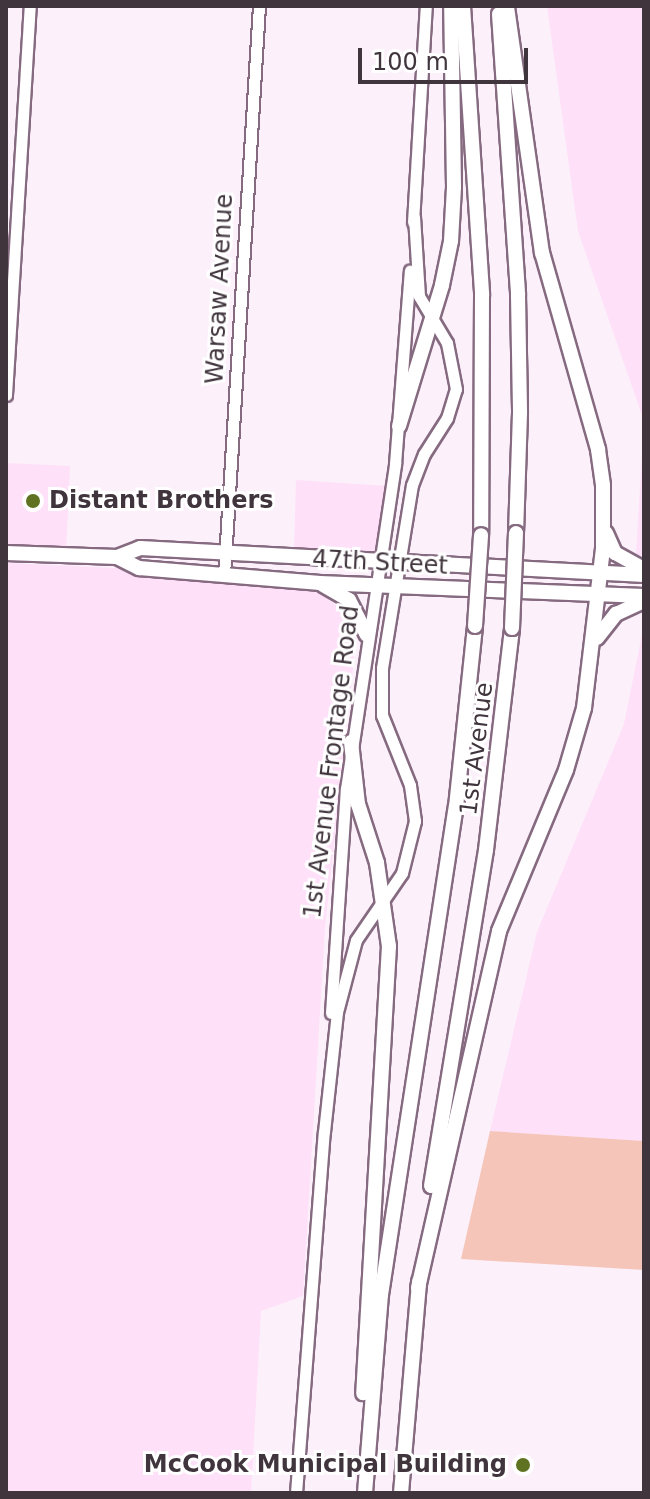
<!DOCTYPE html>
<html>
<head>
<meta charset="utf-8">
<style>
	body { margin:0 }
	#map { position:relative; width:650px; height:1499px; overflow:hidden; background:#fcf0fa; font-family:"DejaVu Sans",sans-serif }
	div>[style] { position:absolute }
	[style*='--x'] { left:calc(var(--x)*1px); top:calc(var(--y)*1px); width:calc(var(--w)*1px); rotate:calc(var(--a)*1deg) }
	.built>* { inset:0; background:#fee0f8 }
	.green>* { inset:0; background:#f6c5ba }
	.roads { filter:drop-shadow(2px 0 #856a80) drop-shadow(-2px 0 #856a80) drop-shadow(0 2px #856a80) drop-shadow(0 -2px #856a80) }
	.minor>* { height:11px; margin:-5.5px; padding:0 5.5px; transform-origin:5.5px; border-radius:5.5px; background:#fff }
	.major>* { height:14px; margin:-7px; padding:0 7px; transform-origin:7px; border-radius:7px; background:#fff }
	.bridges { filter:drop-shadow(2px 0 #856a80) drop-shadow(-2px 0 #856a80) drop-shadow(0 2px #856a80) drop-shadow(0 -2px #856a80) }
	.major-bridge>* { height:14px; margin:-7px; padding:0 7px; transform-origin:7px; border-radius:7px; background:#fff }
	.dots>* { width:22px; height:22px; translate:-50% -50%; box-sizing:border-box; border:4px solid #fff; border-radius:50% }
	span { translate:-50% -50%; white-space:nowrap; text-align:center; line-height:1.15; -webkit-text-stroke:6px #fff; paint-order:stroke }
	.street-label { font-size:24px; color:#40343d }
	.poi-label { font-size:24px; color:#40343d; font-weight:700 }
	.left { translate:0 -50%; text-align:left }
	.right { translate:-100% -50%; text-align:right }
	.frame { position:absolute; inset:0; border:8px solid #40343d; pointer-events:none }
	.scale { position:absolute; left:358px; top:48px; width:170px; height:36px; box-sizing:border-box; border:4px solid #40343d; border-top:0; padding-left:10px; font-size:24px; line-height:28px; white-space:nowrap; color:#40343d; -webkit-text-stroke:6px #fff; paint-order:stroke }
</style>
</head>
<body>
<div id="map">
	<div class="built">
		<div style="clip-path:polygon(547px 6px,644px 6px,644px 556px,636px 555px,644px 421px,578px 231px)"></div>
		<div style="clip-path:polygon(6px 463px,70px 466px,66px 551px,6px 548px)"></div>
		<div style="clip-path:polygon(296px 480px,387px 486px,376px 558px,294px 553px)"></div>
		<div style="clip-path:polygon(6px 563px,115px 568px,318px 591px,344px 612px,356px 639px,325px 928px,303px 1296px,261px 1311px,251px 1493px,6px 1493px)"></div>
		<div style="clip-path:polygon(644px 625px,644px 1141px,490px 1131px,537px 932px,624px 724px)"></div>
	</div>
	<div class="green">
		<div style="clip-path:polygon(490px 1131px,644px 1141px,644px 1270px,461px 1259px)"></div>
	</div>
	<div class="roads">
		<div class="minor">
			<div style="--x:413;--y:222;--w:216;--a:-86.6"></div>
			<div style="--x:6;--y:395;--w:390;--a:-86.5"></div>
			<div style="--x:224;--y:575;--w:570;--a:-86.48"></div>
			<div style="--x:331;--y:1013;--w:225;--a:-86.2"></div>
			<div style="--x:346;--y:789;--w:329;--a:-81.4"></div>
			<div style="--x:395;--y:464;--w:194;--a:-85.6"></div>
			<div style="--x:296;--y:1493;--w:362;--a:-85.6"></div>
			<div style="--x:324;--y:1132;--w:121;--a:-83.8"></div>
			<div style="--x:337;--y:1012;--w:74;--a:-75.2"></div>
			<div style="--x:356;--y:940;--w:81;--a:-55.5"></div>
			<div style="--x:402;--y:873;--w:54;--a:-76"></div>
			<div style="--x:415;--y:821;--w:36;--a:-98"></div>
			<div style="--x:410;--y:785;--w:75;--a:-111.8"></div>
			<div style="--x:382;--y:715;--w:47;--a:-90"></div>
			<div style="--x:382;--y:668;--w:185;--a:-80.7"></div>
			<div style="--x:412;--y:485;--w:33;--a:-69"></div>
			<div style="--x:424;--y:454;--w:43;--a:-57.4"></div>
			<div style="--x:447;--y:418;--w:30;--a:-73"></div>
			<div style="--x:456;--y:389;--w:47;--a:-101.1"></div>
			<div style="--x:447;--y:343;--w:55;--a:-120.8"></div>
			<div style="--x:419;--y:296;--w:79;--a:-93.6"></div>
		</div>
		<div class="major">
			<div style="--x:463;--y:6;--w:290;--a:86.2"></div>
			<div style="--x:482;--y:295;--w:240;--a:90.2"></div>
			<div style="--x:499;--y:14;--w:282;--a:86.1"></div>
			<div style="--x:518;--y:295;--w:118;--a:89"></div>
			<div style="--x:520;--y:413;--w:120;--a:91.9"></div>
			<div style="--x:399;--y:426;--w:147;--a:-73"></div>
			<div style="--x:442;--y:285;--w:45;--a:-78.4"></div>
			<div style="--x:451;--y:241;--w:54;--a:-86.8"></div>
			<div style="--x:454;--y:187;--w:181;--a:-90.9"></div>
			<div style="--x:606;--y:533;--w:22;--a:66"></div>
			<div style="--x:615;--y:553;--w:33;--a:29"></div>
			<div style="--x:6;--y:553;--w:111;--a:2.1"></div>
			<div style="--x:117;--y:557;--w:25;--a:-21"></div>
			<div style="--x:140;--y:548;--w:505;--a:3.07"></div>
			<div style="--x:117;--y:557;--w:25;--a:27"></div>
			<div style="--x:139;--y:568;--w:182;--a:4.7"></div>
			<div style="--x:320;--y:583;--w:324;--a:2.3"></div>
			<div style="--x:323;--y:585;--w:30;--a:30"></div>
			<div style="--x:349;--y:600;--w:39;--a:63"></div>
			<div style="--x:597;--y:638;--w:31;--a:-52"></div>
			<div style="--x:616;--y:614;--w:31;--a:-25"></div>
			<div style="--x:351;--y:742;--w:62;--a:83.6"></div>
			<div style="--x:358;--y:804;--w:62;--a:72.1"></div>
			<div style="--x:377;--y:863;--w:84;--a:81.8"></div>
			<div style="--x:389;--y:946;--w:448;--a:93.3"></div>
			<div style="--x:431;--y:1186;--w:340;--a:-80.7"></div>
			<div style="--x:486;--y:850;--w:224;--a:-83.3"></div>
			<div style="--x:418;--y:1288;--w:366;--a:-77.2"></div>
			<div style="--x:499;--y:931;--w:174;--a:-67.4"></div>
			<div style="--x:566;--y:770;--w:65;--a:-73.8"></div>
			<div style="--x:584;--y:708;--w:161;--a:-83.2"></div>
			<div style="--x:603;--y:548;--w:63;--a:-90"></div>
			<div style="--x:603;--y:485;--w:36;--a:-98"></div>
			<div style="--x:598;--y:449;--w:204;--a:-105.9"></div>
			<div style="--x:542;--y:253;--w:249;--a:-98.1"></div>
			<div style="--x:365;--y:1493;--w:199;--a:-85.4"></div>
			<div style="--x:381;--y:1295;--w:494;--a:-81.3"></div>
			<div style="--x:456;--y:807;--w:182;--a:-84"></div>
			<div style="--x:401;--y:1493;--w:212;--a:-85.1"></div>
		</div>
	</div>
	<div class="bridges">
		<div class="major-bridge">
			<div style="--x:475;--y:626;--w:91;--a:-86.2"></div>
			<div style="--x:512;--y:628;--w:95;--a:-87.6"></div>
		</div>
	</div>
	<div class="dots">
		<div style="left:33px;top:501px;background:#5f7221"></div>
		<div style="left:523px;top:1465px;background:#5f7221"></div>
	</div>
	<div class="street-label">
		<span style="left:220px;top:289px;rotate:-87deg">Warsaw Avenue</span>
		<span style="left:380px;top:563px;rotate:3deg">47th Street</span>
		<span style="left:477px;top:749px;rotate:-83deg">1st Avenue</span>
		<span style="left:332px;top:762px;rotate:-83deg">1st Avenue Frontage Road</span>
	</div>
	<div class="poi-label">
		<span class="left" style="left:49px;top:501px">Distant Brothers</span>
		<span class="right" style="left:507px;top:1465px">McCook Municipal Building</span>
	</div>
	<div class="frame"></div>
	<div class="scale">100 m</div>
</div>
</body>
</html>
